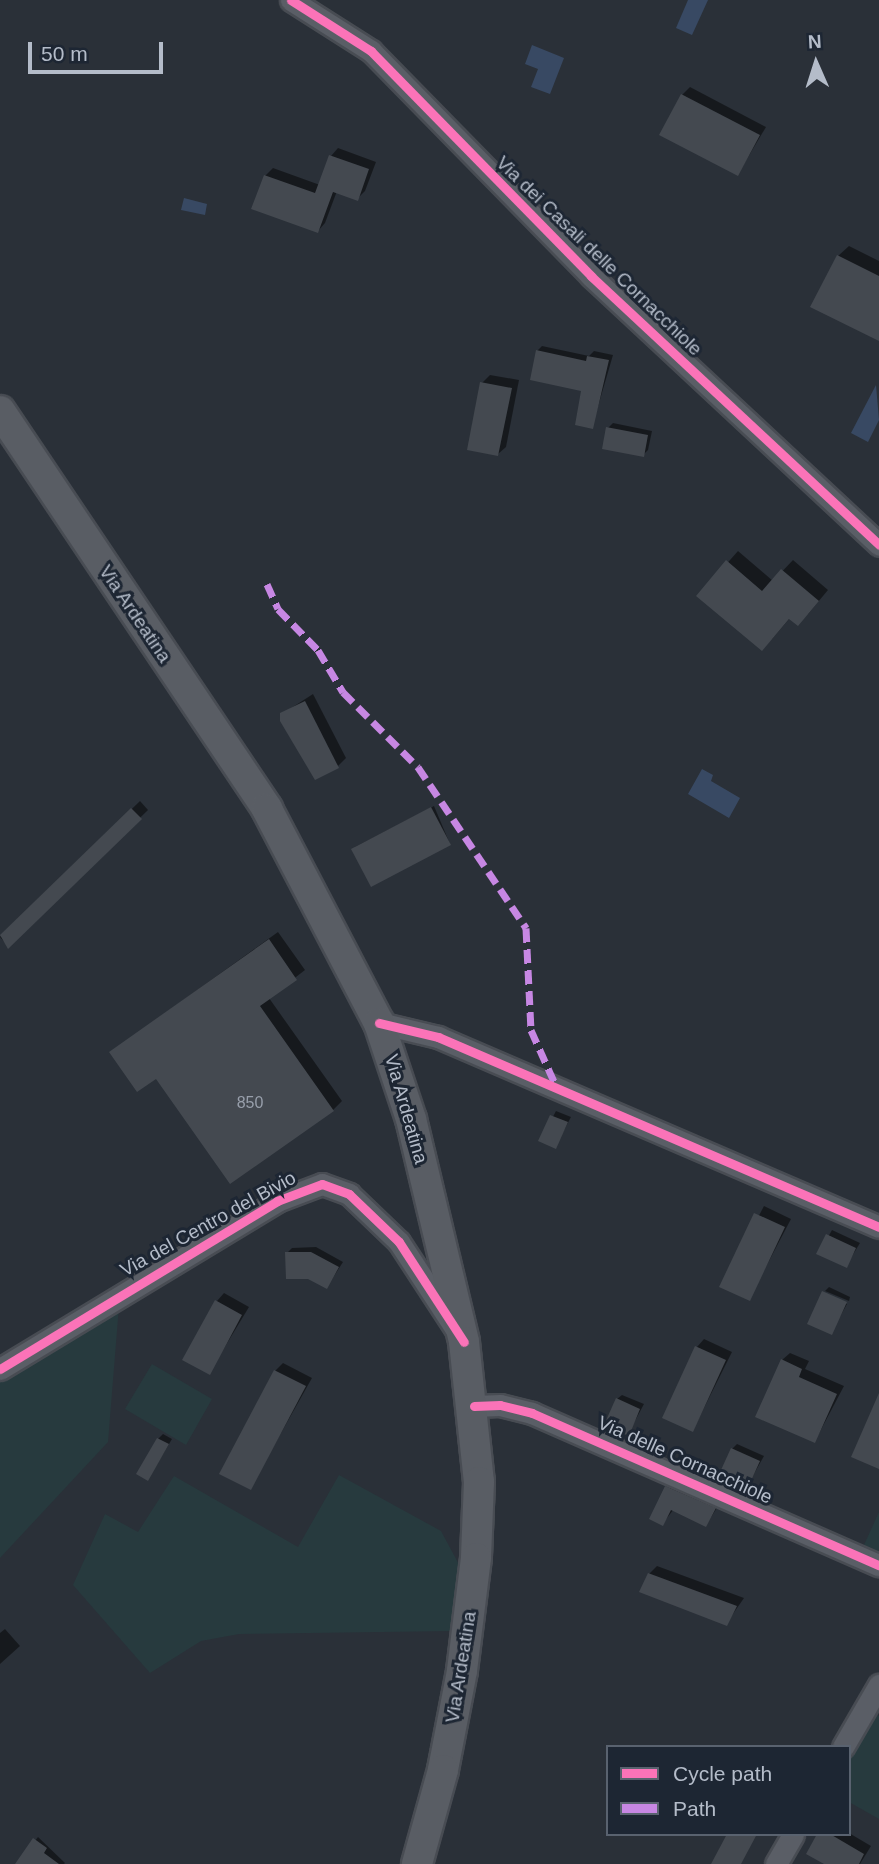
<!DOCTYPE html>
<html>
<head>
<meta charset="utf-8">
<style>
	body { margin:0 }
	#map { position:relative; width:879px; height:1864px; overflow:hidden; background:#2a3038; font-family:Arial,sans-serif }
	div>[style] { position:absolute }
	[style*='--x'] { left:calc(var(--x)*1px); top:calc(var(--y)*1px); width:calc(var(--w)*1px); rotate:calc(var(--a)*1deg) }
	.green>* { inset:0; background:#273a3e }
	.water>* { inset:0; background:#384963 }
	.shadow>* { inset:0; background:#0007 }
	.building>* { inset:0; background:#444950 }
	.roads { filter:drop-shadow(2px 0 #484c53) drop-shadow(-2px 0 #484c53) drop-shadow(0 2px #484c53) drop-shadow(0 -2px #484c53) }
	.minor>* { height:21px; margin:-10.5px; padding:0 10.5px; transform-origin:10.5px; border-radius:10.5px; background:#5a5e66 }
	.secondary>* { height:30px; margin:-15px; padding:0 15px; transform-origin:15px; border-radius:15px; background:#595d64 }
	.quiet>* { height:7px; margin-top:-3.5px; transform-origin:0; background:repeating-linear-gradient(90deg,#c787e3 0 14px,transparent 0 21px) }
	.cycleway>* { height:9px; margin:-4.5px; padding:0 4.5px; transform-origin:4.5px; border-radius:4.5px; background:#fb73b8 }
	span { translate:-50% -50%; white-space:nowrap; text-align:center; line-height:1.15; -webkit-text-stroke:6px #1d2633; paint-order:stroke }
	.number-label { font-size:16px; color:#989fab }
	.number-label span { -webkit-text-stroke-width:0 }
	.street-label { font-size:19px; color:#b4bcc9 }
	.legend { position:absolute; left:606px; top:1745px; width:245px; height:91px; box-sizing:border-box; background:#1d2633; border:2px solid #59626f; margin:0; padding:9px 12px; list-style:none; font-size:21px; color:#b4bcc9 }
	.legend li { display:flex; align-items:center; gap:14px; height:35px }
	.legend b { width:35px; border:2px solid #59626f }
	.north { position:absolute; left:781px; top:28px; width:70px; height:70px; -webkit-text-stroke:5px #1d2633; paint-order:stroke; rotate:357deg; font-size:19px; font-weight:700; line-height:28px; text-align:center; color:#b4bcc9 }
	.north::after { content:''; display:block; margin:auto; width:24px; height:32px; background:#b4bcc9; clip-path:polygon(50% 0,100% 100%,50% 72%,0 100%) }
	.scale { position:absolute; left:28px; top:42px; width:135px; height:32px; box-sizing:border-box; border:4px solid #b4bcc9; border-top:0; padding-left:9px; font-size:21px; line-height:24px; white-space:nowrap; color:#b4bcc9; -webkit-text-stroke:5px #1d2633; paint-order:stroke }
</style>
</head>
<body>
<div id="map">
	<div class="green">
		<div style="clip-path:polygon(119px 1306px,108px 1442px,0 1558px,0 1379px)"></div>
		<div style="clip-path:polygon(152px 1364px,212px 1399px,186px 1445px,125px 1409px)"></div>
		<div style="clip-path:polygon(339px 1475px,441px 1531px,462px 1570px,454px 1631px,239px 1634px,201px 1641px,150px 1673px,73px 1585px,105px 1514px,138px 1532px,174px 1476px,298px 1547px)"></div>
		<div style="clip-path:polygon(879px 1512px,879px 1552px,864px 1545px)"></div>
		<div style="clip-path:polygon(874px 1713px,879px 1716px,879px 1819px,849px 1802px,849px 1754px)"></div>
	</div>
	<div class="water">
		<div style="clip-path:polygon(688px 0,708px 0,692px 35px,676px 28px)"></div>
		<div style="clip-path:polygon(532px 45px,564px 58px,550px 94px,531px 87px,538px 69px,525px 64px)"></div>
		<div style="clip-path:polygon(184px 198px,207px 204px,205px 215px,181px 210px)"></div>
		<div style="clip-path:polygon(876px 385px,879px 420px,868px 442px,851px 433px)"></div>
		<div style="clip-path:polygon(702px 769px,713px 775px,711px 781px,740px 798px,729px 818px,688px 794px)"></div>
	</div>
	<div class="shadow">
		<div style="clip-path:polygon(690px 87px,766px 127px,738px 174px,682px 95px)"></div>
		<div style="clip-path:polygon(338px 148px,376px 162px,365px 191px,357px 199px,337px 191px,325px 223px,318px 231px,265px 176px,273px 168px,320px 185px,331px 156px)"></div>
		<div style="clip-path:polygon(849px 246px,879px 261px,879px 339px,838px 256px)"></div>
		<div style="clip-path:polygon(542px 346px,589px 356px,594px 351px,613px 355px,592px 427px,583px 390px,537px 351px)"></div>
		<div style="clip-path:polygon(490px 375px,519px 380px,506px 447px,498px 454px,482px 383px)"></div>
		<div style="clip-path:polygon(613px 423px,652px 431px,648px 450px,643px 455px,608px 428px)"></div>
		<div style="clip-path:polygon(738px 551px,773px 581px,793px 560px,828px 590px,808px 614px,790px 618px,772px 639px,699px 595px)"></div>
		<div style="clip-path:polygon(313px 694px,346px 758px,338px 766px,282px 714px)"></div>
		<div style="clip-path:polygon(140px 801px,148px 810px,8px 946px,0 937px)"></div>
		<div style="clip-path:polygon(434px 806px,450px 844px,355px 847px)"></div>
		<div style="clip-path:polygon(278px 932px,305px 970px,269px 998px,342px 1101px,333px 1110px,111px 1052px)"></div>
		<div style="clip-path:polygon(556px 1111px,571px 1117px,555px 1147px,540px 1141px)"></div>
		<div style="clip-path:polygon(764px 1206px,791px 1219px,749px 1299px,722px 1286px)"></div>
		<div style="clip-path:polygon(832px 1230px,860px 1243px,846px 1266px,819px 1253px)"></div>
		<div style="clip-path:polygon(316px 1247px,343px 1262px,327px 1287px,287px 1253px,292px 1248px)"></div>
		<div style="clip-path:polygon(829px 1287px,850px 1297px,849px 1301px,825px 1291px)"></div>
		<div style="clip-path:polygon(224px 1293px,249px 1307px,209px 1373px,217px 1301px)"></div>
		<div style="clip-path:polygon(823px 1293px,847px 1304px,831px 1333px)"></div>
		<div style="clip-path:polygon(704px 1339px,732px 1352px,693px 1430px,697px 1347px)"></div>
		<div style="clip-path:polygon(790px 1353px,809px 1361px,805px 1369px,844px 1386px,815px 1441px,782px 1360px)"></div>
		<div style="clip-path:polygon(283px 1363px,312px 1378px,250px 1488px,275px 1371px)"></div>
		<div style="clip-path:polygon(622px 1395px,644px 1404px,628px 1434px,617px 1399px)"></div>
		<div style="clip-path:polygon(163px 1434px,172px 1439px,148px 1479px,158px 1439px)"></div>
		<div style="clip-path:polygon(737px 1444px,764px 1456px,750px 1481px,732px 1449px)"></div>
		<div style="clip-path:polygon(674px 1479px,722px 1500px,706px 1525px,674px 1509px,663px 1523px,652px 1518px)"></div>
		<div style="clip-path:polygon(657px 1566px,744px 1598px,726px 1624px,649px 1574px)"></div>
		<div style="clip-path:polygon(5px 1629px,20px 1646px,0 1664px,0 1633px)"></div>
		<div style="clip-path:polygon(849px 1833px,871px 1846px,860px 1864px,827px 1864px,819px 1834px)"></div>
		<div style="clip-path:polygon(38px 1837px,65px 1863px,64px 1864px,17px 1864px)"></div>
	</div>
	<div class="building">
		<div style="clip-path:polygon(681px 94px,760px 135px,738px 176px,659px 135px)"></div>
		<div style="clip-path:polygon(329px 155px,369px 169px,358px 201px,333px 192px,318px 233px,251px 209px,264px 175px,315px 193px)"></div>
		<div style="clip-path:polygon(837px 255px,879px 276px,879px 341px,810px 307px)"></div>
		<div style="clip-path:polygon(536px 350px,586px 361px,587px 356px,609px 360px,593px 429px,575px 425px,581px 391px,530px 380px)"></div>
		<div style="clip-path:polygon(480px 382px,512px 388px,498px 456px,467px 450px)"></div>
		<div style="clip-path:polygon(606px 427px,648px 435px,644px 457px,602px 449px)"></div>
		<div style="clip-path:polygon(726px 560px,762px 591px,781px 569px,819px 601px,798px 626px,789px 619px,762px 651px,696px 596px)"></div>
		<div style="clip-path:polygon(305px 701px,339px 768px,315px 780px,280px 721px,280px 713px)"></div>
		<div style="clip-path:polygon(431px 807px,451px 845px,371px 887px,351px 849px)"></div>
		<div style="clip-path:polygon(131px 808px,142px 819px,8px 949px,0 935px)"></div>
		<div style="clip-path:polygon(269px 939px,297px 980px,260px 1006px,334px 1111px,230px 1184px,156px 1079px,137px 1092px,109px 1052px)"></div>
		<div style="clip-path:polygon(550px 1115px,568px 1122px,556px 1149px,538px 1141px)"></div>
		<div style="clip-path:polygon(754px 1213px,785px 1227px,750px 1301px,719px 1287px)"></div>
		<div style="clip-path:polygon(826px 1234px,856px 1248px,847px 1268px,816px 1254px)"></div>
		<div style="clip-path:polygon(285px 1252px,311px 1252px,339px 1267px,327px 1289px,308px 1279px,286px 1279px)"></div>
		<div style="clip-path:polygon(822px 1291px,847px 1302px,832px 1335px,807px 1324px)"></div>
		<div style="clip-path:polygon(215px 1300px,242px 1315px,210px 1375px,182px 1360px)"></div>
		<div style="clip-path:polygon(695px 1346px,726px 1360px,693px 1432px,662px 1418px)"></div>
		<div style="clip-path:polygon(781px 1359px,802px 1369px,799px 1377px,837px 1394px,815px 1443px,755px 1417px)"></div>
		<div style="clip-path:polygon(274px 1370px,306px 1386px,251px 1490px,219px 1474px)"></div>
		<div style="clip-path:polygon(879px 1393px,879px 1469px,851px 1457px)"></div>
		<div style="clip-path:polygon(616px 1398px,640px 1409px,629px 1436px,604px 1425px)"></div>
		<div style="clip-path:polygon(157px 1438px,169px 1444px,148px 1481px,136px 1474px)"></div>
		<div style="clip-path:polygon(731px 1448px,760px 1461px,750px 1483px,721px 1470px)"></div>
		<div style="clip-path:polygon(665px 1486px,716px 1508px,706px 1527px,671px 1510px,663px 1526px,649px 1519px)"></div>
		<div style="clip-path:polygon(648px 1573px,737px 1606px,727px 1626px,639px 1592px)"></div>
		<div style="clip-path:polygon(727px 1834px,757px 1834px,741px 1864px,711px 1864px)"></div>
		<div style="clip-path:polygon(817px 1834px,830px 1834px,864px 1854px,859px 1864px,824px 1864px,806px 1854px)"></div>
		<div style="clip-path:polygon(33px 1838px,47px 1848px,44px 1853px,59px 1864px,15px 1864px)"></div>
	</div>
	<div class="roads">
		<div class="minor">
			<div style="--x:291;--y:0;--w:95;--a:32.5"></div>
			<div style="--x:371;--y:51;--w:315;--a:45.6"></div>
			<div style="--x:591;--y:276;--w:394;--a:43"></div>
			<div style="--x:379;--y:1023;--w:61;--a:13.3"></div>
			<div style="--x:438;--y:1037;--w:480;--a:23.3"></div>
			<div style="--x:0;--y:1369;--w:324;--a:-31.2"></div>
			<div style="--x:277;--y:1201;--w:48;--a:-20.7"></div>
			<div style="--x:322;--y:1184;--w:29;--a:20"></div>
			<div style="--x:349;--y:1194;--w:69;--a:43.8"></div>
			<div style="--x:399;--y:1242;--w:106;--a:56.9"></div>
			<div style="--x:474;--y:1406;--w:26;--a:-2"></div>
			<div style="--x:500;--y:1405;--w:33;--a:14"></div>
			<div style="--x:532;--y:1413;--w:379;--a:23.7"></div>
			<div style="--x:843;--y:1747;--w:72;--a:-59.9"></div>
			<div style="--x:776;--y:1864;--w:34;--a:-60"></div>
		</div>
		<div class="secondary">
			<div style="--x:0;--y:411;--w:479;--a:56.1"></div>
			<div style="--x:267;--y:809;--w:242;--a:62.4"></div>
			<div style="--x:379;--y:1023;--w:101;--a:71.6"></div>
			<div style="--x:411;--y:1119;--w:229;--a:76.6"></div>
			<div style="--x:464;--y:1342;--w:141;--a:83.9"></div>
			<div style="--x:479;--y:1482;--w:76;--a:92.3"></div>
			<div style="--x:476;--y:1558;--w:114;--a:97.1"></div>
			<div style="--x:462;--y:1671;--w:101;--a:100.9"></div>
			<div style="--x:443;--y:1770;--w:98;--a:105.5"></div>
		</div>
	</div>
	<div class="quiet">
		<div style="--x:267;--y:584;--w:27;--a:66"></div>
		<div style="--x:278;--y:609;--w:57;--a:45.7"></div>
		<div style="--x:318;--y:650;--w:49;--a:59.2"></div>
		<div style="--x:343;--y:692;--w:106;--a:45"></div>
		<div style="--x:418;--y:767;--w:194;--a:56.1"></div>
		<div style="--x:526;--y:928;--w:102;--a:87.2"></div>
		<div style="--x:531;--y:1030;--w:64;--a:65.9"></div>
	</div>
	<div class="cycleway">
		<div style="--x:291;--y:0;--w:95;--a:32.5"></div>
		<div style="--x:371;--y:51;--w:315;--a:45.6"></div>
		<div style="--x:591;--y:276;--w:394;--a:43"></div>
		<div style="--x:379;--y:1023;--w:61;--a:13.3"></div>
		<div style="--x:438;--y:1037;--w:480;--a:23.3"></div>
		<div style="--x:0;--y:1369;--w:324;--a:-31.2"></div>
		<div style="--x:277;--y:1201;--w:48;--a:-20.7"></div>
		<div style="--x:322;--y:1184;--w:29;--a:20"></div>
		<div style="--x:349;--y:1194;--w:69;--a:43.8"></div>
		<div style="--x:399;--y:1242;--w:119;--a:57"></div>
		<div style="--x:474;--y:1406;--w:26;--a:-2"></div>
		<div style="--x:500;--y:1405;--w:33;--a:14"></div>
		<div style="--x:532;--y:1413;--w:379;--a:23.7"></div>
	</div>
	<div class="number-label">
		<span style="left:250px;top:1103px">850</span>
	</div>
	<div class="street-label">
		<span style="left:599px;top:256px;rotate:44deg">Via dei Casali delle Cornacchiole</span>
		<span style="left:135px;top:614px;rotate:56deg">Via Ardeatina</span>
		<span style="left:406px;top:1109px;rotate:74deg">Via Ardeatina</span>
		<span style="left:208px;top:1224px;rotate:-29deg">Via del Centro del Bivio</span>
		<span style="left:685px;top:1460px;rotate:24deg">Via delle Cornacchiole</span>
		<span style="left:461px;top:1667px;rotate:-81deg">Via Ardeatina</span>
	</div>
	<ul class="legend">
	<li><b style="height:9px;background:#fb73b8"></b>Cycle path</li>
	<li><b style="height:9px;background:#c787e3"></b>Path</li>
	</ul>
	<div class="north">N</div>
	<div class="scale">50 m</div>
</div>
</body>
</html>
